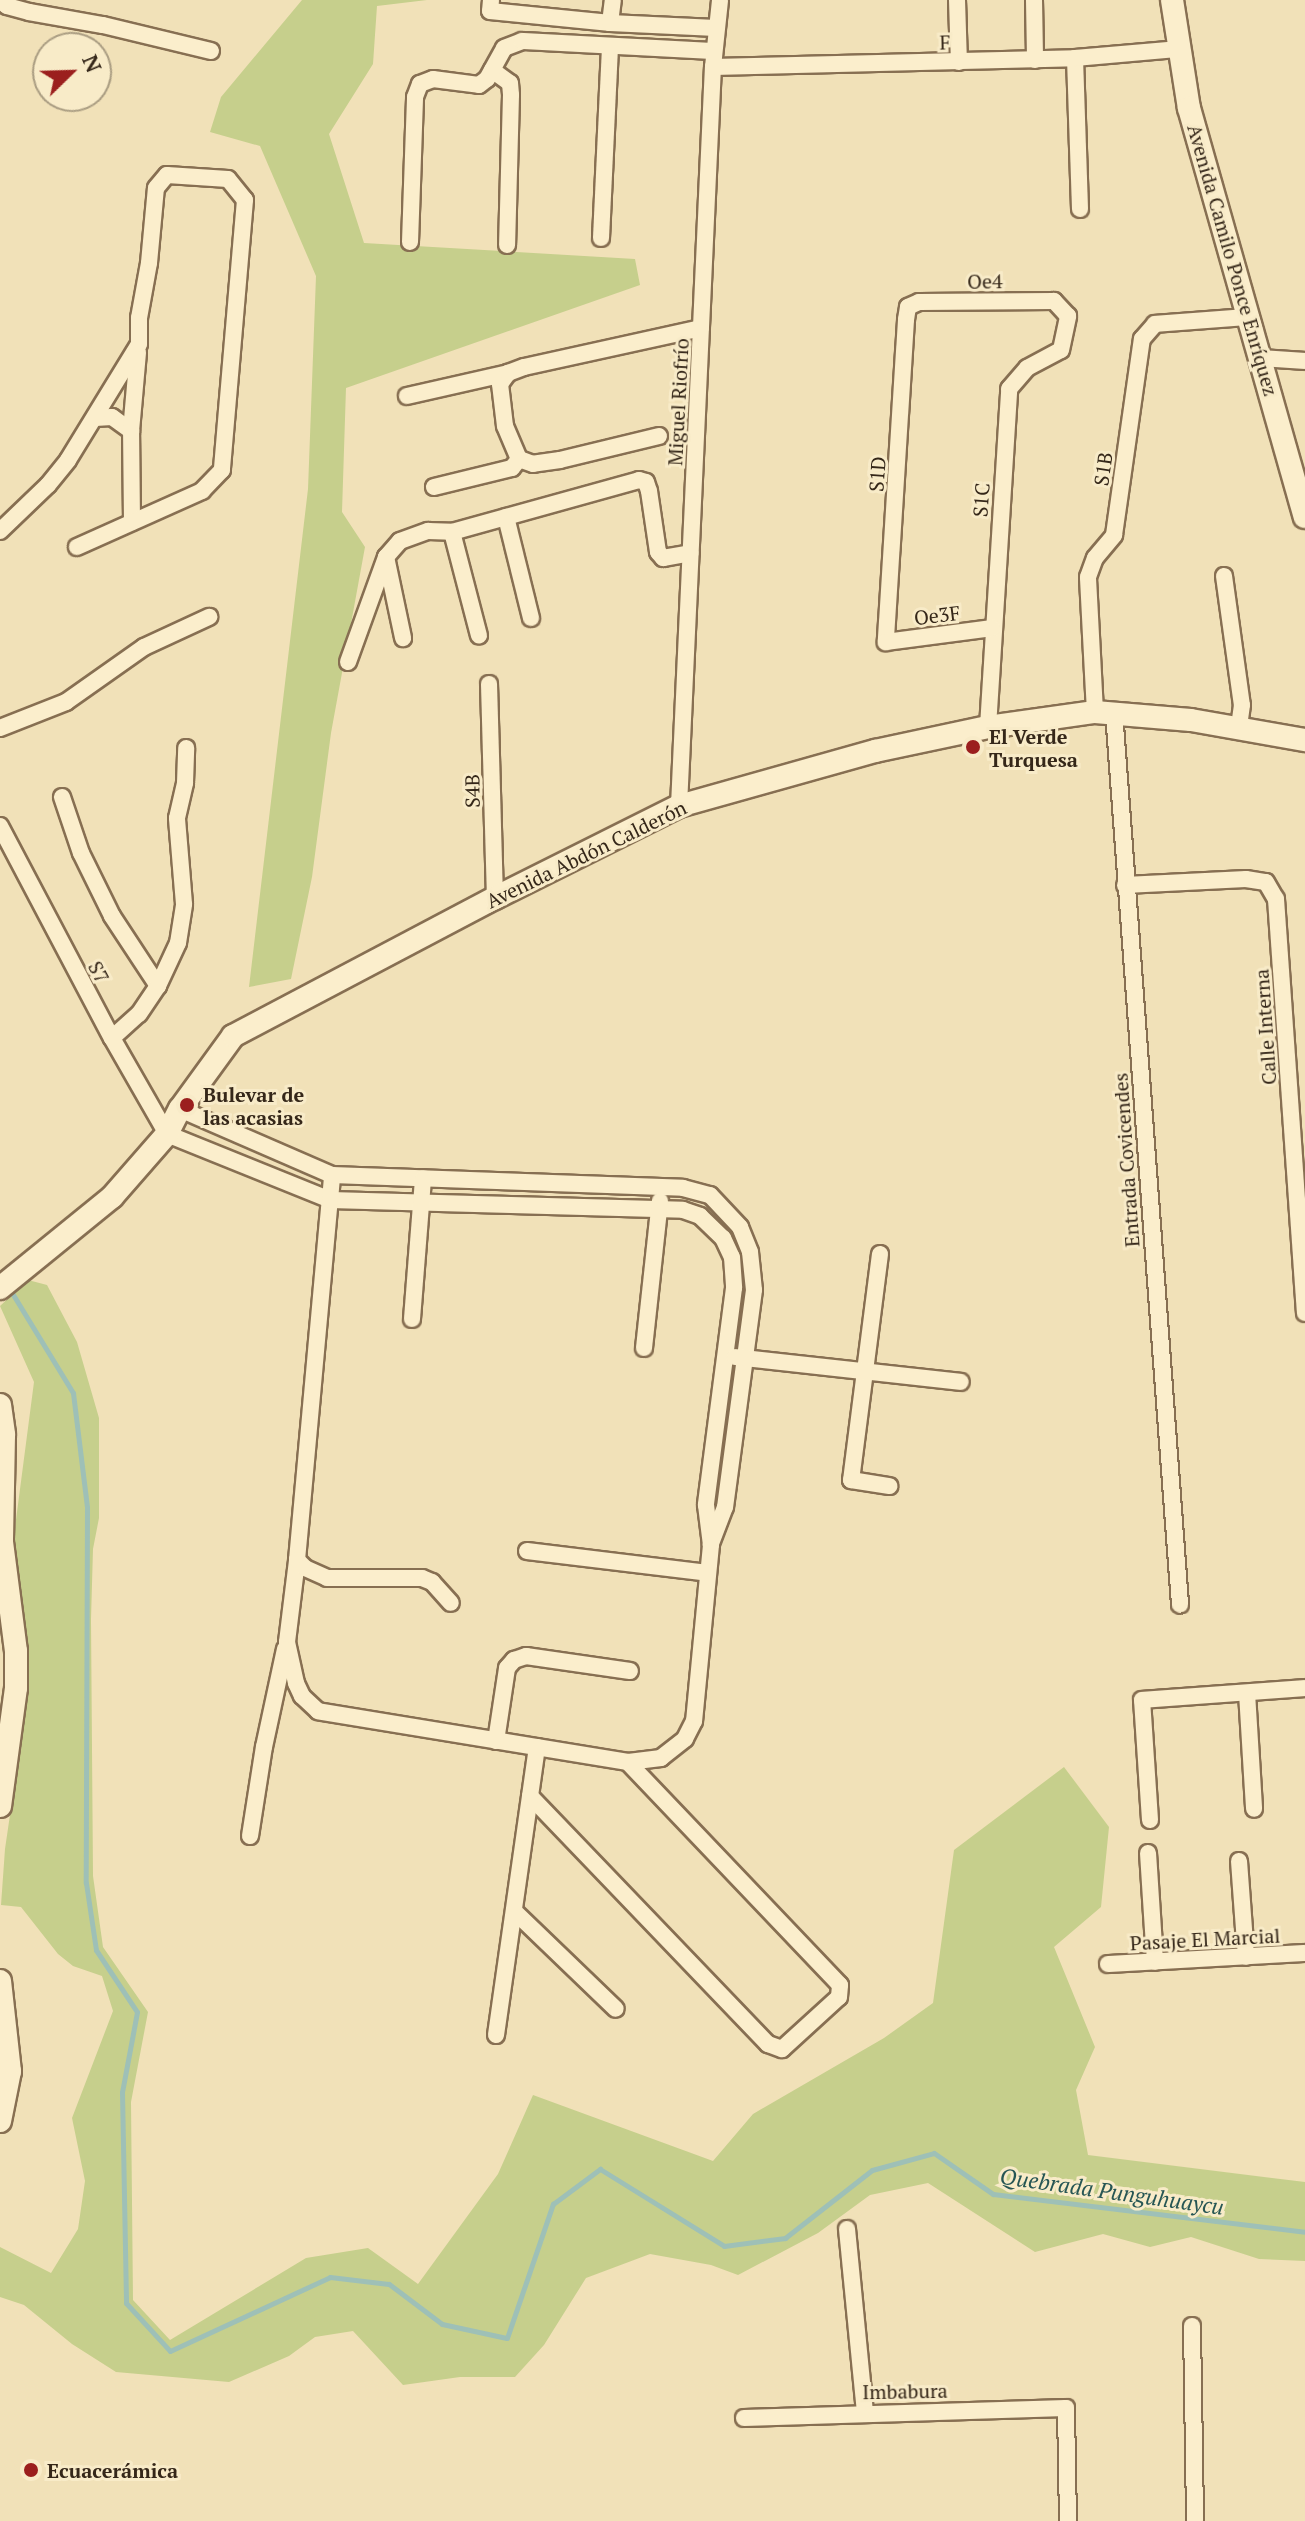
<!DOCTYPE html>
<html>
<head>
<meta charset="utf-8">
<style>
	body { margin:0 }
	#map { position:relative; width:1305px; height:2521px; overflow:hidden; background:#f1e1b8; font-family:"PT Serif",serif }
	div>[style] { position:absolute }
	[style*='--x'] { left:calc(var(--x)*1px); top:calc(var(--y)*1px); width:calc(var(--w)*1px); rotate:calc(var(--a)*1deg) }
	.green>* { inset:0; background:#c6cf8c }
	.stream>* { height:5px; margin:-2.5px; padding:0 2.5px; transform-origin:2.5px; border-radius:2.5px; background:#9ec0b7 }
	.roads { filter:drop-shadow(2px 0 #876f52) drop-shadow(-2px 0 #876f52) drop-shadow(0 2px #876f52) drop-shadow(0 -2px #876f52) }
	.street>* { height:16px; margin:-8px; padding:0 8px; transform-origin:8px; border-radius:8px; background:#fbeecc }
	.secondary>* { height:22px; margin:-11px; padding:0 11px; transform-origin:11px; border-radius:11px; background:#fbeecc }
	.dots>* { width:22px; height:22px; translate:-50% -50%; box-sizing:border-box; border:4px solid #f8ebc8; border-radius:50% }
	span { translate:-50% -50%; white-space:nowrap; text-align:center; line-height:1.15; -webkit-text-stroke:6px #f8ebc8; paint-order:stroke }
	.street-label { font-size:20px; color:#352719 }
	.poi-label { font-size:20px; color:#352719; font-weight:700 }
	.left { translate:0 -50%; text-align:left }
	.water-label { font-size:22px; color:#275654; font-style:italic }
	.north { position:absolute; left:32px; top:32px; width:80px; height:80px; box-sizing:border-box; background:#f8ebc8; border:2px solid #aa9d82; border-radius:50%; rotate:67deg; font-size:22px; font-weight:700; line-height:32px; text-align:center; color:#352719 }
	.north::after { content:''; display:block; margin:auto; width:28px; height:36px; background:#9b1f1e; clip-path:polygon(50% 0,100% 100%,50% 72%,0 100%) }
</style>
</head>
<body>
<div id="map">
	<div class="green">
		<div style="clip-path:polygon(302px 0,427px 0,377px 6px,373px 64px,329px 134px,364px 243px,635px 259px,640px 285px,346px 388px,342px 512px,365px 547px,331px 733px,312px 877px,291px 979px,249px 987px,308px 489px,316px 276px,260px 146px,210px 132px,221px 97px)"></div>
		<div style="clip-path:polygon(28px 1280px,47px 1285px,77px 1342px,99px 1418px,99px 1518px,93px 1549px,91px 1619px,93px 1876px,103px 1947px,148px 2012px,131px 2102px,133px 2300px,170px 2340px,306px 2258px,368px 2248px,418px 2284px,498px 2174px,533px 2095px,713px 2161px,753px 2114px,884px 2038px,933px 2003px,954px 1850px,1064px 1767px,1109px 1827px,1101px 1907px,1054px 1947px,1095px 2047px,1076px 2090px,1088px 2155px,1305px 2182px,1305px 2261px,1259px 2259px,1191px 2237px,1150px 2247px,1103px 2234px,1035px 2252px,928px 2183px,870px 2195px,818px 2233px,738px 2275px,711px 2265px,650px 2254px,586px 2278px,544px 2345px,515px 2377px,460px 2377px,403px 2385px,353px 2331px,315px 2337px,289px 2356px,229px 2382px,116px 2372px,72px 2344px,24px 2305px,0 2297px,0 2247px,51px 2273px,78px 2229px,85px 2181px,72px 2118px,113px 2011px,102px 1976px,73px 1966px,58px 1954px,21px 1907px,1px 1905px,5px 1849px,27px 1699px,27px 1652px,14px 1535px,34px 1382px,0 1306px)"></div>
	</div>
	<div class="stream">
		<div style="--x:9;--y:1288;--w:123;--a:58.6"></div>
		<div style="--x:73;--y:1393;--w:115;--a:83"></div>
		<div style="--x:87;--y:1507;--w:376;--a:90.2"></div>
		<div style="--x:86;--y:1883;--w:68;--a:81.5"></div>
		<div style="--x:96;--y:1950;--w:74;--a:56.5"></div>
		<div style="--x:137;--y:2012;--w:81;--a:100.6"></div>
		<div style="--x:122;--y:2092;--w:211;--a:88.9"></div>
		<div style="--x:126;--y:2303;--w:65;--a:47.5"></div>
		<div style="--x:170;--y:2351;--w:176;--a:-24.8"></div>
		<div style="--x:330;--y:2277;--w:59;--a:6.8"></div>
		<div style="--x:389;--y:2284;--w:66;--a:37"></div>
		<div style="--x:442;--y:2324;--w:66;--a:12.2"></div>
		<div style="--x:507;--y:2338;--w:142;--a:-71.1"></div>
		<div style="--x:553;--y:2204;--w:59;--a:-36.7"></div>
		<div style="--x:600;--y:2169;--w:146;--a:31.8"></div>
		<div style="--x:724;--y:2246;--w:62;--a:-7.5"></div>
		<div style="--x:785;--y:2238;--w:110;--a:-38"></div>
		<div style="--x:872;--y:2170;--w:64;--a:-15.3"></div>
		<div style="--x:934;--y:2153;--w:72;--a:34.8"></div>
		<div style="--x:993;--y:2194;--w:314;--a:6.9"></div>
	</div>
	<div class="roads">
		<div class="street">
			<div style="--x:0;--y:0;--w:9;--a:41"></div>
			<div style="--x:7;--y:6;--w:23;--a:15"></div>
			<div style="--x:29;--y:12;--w:75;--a:10"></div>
			<div style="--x:103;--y:25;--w:111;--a:13.5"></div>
			<div style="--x:491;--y:0;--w:11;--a:95"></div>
			<div style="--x:490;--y:11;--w:121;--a:5.7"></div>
			<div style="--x:610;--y:23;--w:106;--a:2.7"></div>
			<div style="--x:957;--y:0;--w:62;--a:88.2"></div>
			<div style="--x:1034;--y:0;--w:60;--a:89"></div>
			<div style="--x:610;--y:23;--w:23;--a:-83"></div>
			<div style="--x:1075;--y:58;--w:151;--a:88.1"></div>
			<div style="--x:713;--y:67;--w:362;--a:-1.4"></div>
			<div style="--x:1075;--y:58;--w:102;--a:-5"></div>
			<div style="--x:492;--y:70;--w:22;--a:36"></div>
			<div style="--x:510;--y:83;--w:12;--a:85"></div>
			<div style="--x:511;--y:95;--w:150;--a:91.5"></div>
			<div style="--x:601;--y:238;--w:192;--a:-87.3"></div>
			<div style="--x:410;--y:242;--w:145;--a:-88"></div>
			<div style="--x:415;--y:97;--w:14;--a:-69"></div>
			<div style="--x:420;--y:84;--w:14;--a:-21"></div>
			<div style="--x:433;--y:79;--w:46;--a:7.4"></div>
			<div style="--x:479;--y:85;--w:10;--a:-37"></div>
			<div style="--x:487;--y:79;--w:35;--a:-61"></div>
			<div style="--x:504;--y:48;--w:19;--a:-21"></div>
			<div style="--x:522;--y:41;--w:192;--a:3"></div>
			<div style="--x:1261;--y:358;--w:44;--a:3.9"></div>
			<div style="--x:407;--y:396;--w:104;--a:-12.8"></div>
			<div style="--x:95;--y:418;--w:17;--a:-3"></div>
			<div style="--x:112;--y:417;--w:24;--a:36"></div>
			<div style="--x:659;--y:436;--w:102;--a:166.4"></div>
			<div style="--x:560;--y:460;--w:27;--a:172"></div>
			<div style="--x:533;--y:464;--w:15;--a:-160"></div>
			<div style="--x:519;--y:459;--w:36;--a:-113"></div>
			<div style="--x:505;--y:426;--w:42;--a:-96.8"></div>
			<div style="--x:500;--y:384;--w:14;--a:-54"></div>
			<div style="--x:508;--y:373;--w:17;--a:-21"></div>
			<div style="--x:524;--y:367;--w:181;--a:-12.4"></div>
			<div style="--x:434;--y:487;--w:80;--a:-13.7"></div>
			<div style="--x:512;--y:468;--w:11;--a:-52"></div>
			<div style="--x:506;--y:517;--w:104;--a:76.1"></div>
			<div style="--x:132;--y:522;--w:91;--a:-90.6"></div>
			<div style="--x:131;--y:431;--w:79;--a:-84.9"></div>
			<div style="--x:0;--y:531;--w:66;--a:-43.8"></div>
			<div style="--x:48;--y:485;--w:32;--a:-51"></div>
			<div style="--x:68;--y:460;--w:136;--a:-58.5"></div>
			<div style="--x:139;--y:344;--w:26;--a:-90"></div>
			<div style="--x:139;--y:318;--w:56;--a:-79.7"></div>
			<div style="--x:149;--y:263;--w:75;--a:-84.7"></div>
			<div style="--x:156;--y:188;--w:17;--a:-50"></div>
			<div style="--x:167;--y:175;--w:61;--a:3.8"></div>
			<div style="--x:228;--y:179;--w:27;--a:51"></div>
			<div style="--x:245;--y:200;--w:271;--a:94.9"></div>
			<div style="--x:222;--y:470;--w:29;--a:134"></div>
			<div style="--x:202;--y:491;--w:137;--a:155.9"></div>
			<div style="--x:452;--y:532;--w:194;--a:-15.5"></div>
			<div style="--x:639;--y:480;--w:7;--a:16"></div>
			<div style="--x:646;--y:482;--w:9;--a:72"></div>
			<div style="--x:649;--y:491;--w:62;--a:81.6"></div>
			<div style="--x:658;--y:552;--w:8;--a:50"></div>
			<div style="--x:663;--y:558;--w:28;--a:-10"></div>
			<div style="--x:386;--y:557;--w:83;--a:78.1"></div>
			<div style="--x:1224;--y:576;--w:130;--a:82.1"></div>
			<div style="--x:1242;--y:705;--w:22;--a:98"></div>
			<div style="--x:348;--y:662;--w:112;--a:-70.1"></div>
			<div style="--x:386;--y:557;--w:21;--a:-49"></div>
			<div style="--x:400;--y:541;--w:30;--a:-20"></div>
			<div style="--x:428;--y:531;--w:24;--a:2"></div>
			<div style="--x:452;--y:532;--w:107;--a:75.4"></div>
			<div style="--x:489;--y:684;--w:214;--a:88.4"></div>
			<div style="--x:1095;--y:712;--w:135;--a:-93"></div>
			<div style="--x:1088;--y:577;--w:20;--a:-70"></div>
			<div style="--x:1095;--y:558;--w:30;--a:-50"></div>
			<div style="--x:1114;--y:535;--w:198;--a:-81.9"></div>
			<div style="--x:1142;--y:339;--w:20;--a:-49"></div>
			<div style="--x:1155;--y:324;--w:94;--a:-4.3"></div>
			<div style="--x:1114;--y:712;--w:895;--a:85.77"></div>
			<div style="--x:988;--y:727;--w:339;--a:-86.4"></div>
			<div style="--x:1009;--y:389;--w:28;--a:-49"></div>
			<div style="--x:1027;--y:368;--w:38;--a:-28"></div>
			<div style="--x:1061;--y:350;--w:35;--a:-78"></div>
			<div style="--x:1068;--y:316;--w:21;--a:-133"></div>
			<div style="--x:1054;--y:301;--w:135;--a:179.6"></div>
			<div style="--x:919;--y:302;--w:12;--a:156"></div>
			<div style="--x:908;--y:307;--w:13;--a:99"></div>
			<div style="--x:906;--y:320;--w:323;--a:93.6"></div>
			<div style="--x:886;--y:642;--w:107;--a:-7.5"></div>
			<div style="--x:0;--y:728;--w:71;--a:-21.5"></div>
			<div style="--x:66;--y:702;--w:95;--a:-35.2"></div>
			<div style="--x:144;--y:647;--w:72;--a:-24.8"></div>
			<div style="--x:62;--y:797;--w:59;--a:71.3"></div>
			<div style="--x:81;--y:853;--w:70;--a:63.8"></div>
			<div style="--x:112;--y:916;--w:84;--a:56.7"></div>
			<div style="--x:679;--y:806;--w:740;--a:-87.37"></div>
			<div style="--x:713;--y:67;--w:67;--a:-84"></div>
			<div style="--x:0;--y:826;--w:240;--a:62.2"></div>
			<div style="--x:112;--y:1038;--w:111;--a:60.2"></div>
			<div style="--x:167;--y:1134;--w:176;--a:22"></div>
			<div style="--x:330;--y:1200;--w:353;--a:1.6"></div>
			<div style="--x:683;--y:1210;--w:18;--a:19"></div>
			<div style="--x:700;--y:1216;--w:32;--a:44"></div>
			<div style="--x:723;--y:1238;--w:21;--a:65"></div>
			<div style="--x:732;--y:1257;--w:31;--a:86"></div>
			<div style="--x:734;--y:1288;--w:219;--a:97.4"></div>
			<div style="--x:706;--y:1505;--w:40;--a:82.9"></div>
			<div style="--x:711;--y:1545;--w:177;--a:95.5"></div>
			<div style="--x:694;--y:1721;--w:20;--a:117"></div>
			<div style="--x:685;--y:1739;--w:31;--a:142"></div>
			<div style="--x:661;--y:1758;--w:33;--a:173"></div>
			<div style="--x:628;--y:1762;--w:314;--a:-170.7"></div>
			<div style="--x:318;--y:1711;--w:22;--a:-137"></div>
			<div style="--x:302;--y:1696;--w:14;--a:-115"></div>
			<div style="--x:296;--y:1683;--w:42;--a:-102.4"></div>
			<div style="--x:287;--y:1642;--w:83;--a:-83"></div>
			<div style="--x:297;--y:1560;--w:362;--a:-84.8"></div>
			<div style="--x:330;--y:1200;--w:25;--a:-85"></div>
			<div style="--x:1125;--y:885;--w:121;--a:-2.8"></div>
			<div style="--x:1246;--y:879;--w:20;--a:9"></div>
			<div style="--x:1266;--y:882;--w:20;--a:60"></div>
			<div style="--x:1276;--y:899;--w:415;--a:86"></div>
			<div style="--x:112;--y:1038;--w:36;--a:-42"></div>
			<div style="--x:139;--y:1014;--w:34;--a:-56"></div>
			<div style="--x:158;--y:986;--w:47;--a:-65.1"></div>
			<div style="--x:178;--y:943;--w:39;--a:-81"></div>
			<div style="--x:184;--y:904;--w:86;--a:-94.7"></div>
			<div style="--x:177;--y:818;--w:36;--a:-77"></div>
			<div style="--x:185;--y:783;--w:35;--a:-88"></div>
			<div style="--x:180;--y:1109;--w:166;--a:23.5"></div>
			<div style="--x:332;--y:1175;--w:351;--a:2.1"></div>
			<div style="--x:683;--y:1188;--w:28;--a:15"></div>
			<div style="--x:710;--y:1195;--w:44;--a:46.8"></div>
			<div style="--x:740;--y:1227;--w:27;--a:68"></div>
			<div style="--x:750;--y:1252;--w:38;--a:84"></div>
			<div style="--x:754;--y:1290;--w:219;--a:97.6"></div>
			<div style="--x:725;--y:1507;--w:40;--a:111"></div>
			<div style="--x:880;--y:1254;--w:228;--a:97.3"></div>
			<div style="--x:851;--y:1480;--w:39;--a:9"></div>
			<div style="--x:412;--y:1319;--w:141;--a:-85.5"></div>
			<div style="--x:644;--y:1348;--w:148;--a:-83.8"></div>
			<div style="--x:735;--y:1357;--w:227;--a:6.3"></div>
			<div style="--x:527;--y:1551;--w:182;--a:6.9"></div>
			<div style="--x:297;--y:1560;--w:11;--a:45"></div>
			<div style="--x:305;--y:1568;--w:24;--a:24"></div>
			<div style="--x:327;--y:1578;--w:95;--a:0"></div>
			<div style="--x:422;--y:1578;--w:11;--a:22"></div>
			<div style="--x:432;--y:1582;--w:28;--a:48"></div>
			<div style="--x:1247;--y:1693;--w:116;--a:86.5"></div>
			<div style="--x:496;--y:1741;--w:74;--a:-81.4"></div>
			<div style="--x:507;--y:1668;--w:11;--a:-49"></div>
			<div style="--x:514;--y:1660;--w:13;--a:-18"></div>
			<div style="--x:526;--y:1656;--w:105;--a:8.2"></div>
			<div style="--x:530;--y:1796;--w:344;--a:46.2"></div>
			<div style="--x:768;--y:2044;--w:15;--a:20"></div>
			<div style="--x:782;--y:2049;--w:77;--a:-42.4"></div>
			<div style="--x:839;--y:1997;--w:12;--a:-85"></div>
			<div style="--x:840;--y:1985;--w:308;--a:-133.6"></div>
			<div style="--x:1150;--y:1820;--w:120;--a:-93.8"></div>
			<div style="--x:1142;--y:1700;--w:163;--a:-4.2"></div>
			<div style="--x:250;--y:1836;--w:90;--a:-81.1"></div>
			<div style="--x:264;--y:1747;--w:100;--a:-77.9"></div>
			<div style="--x:1148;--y:1853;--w:109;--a:86.3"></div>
			<div style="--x:1239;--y:1861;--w:96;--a:85.8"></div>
			<div style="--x:514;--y:1911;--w:141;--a:43.9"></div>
			<div style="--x:1108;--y:1964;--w:197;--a:-3.2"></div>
			<div style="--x:496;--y:2035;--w:291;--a:-81.9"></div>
			<div style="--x:847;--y:2229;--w:184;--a:84.4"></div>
			<div style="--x:1192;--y:2326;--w:195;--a:89.1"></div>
			<div style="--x:744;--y:2418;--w:322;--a:-1.8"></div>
			<div style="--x:1066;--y:2408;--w:113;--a:89"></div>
		</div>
		<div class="secondary">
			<div style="--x:1172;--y:0;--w:109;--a:81.1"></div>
			<div style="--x:1189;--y:108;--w:425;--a:74.2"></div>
			<div style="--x:0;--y:1288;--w:144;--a:-39.1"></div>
			<div style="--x:112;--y:1197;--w:84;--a:-48.9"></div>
			<div style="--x:167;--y:1134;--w:28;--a:-63"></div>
			<div style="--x:180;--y:1109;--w:90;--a:-54"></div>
			<div style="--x:233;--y:1036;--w:296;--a:-27.8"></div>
			<div style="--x:495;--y:898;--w:206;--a:-26.6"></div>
			<div style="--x:679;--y:806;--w:204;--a:-15.7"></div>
			<div style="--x:875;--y:751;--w:116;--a:-12"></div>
			<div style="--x:988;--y:727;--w:108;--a:-8"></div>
			<div style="--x:1095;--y:712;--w:96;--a:4.8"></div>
			<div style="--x:1191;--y:720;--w:116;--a:10"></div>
			<div style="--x:0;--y:1405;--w:30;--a:82"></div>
			<div style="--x:4;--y:1435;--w:107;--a:91.1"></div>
			<div style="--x:2;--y:1542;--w:110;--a:82.7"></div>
			<div style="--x:16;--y:1651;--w:37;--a:90"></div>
			<div style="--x:16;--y:1688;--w:119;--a:97.7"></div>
			<div style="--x:0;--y:1981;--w:91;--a:83.7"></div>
			<div style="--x:10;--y:2071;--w:51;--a:101.3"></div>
		</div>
	</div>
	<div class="dots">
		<div style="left:973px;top:747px;background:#9b1f1e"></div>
		<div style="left:187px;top:1105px;background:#9b1f1e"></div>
		<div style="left:31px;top:2470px;background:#9b1f1e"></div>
	</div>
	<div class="street-label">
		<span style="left:945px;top:42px;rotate:-1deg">F</span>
		<span style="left:1233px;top:260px;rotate:74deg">Avenida Camilo Ponce Enríquez</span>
		<span style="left:985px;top:281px;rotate:-1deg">Oe4</span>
		<span style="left:678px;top:402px;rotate:-87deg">Miguel Riofrío</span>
		<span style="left:1103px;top:469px;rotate:-82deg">S1B</span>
		<span style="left:877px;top:474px;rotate:-86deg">S1D</span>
		<span style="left:981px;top:500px;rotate:-86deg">S1C</span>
		<span style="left:937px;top:615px;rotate:-7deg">Oe3F</span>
		<span style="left:472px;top:791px;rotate:-91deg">S4B</span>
		<span style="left:586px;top:854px;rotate:-26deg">Avenida Abdón Calderón</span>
		<span style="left:99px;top:972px;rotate:62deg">S7</span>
		<span style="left:1265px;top:1027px;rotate:-94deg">Calle Interna</span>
		<span style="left:1126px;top:1160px;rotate:-94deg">Entrada Covicendes</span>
		<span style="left:1205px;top:1939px;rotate:-3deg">Pasaje El Marcial</span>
		<span style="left:905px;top:2391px;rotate:-1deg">Imbabura</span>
	</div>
	<div class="poi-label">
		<span class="left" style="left:989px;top:748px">El Verde<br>Turquesa</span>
		<span class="left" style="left:203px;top:1106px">Bulevar de<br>las acasias</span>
		<span class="left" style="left:47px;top:2470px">Ecuacerámica</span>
	</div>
	<div class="water-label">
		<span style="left:1112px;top:2191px;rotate:8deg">Quebrada Punguhuaycu</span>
	</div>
	<div class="north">N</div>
</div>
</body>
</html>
